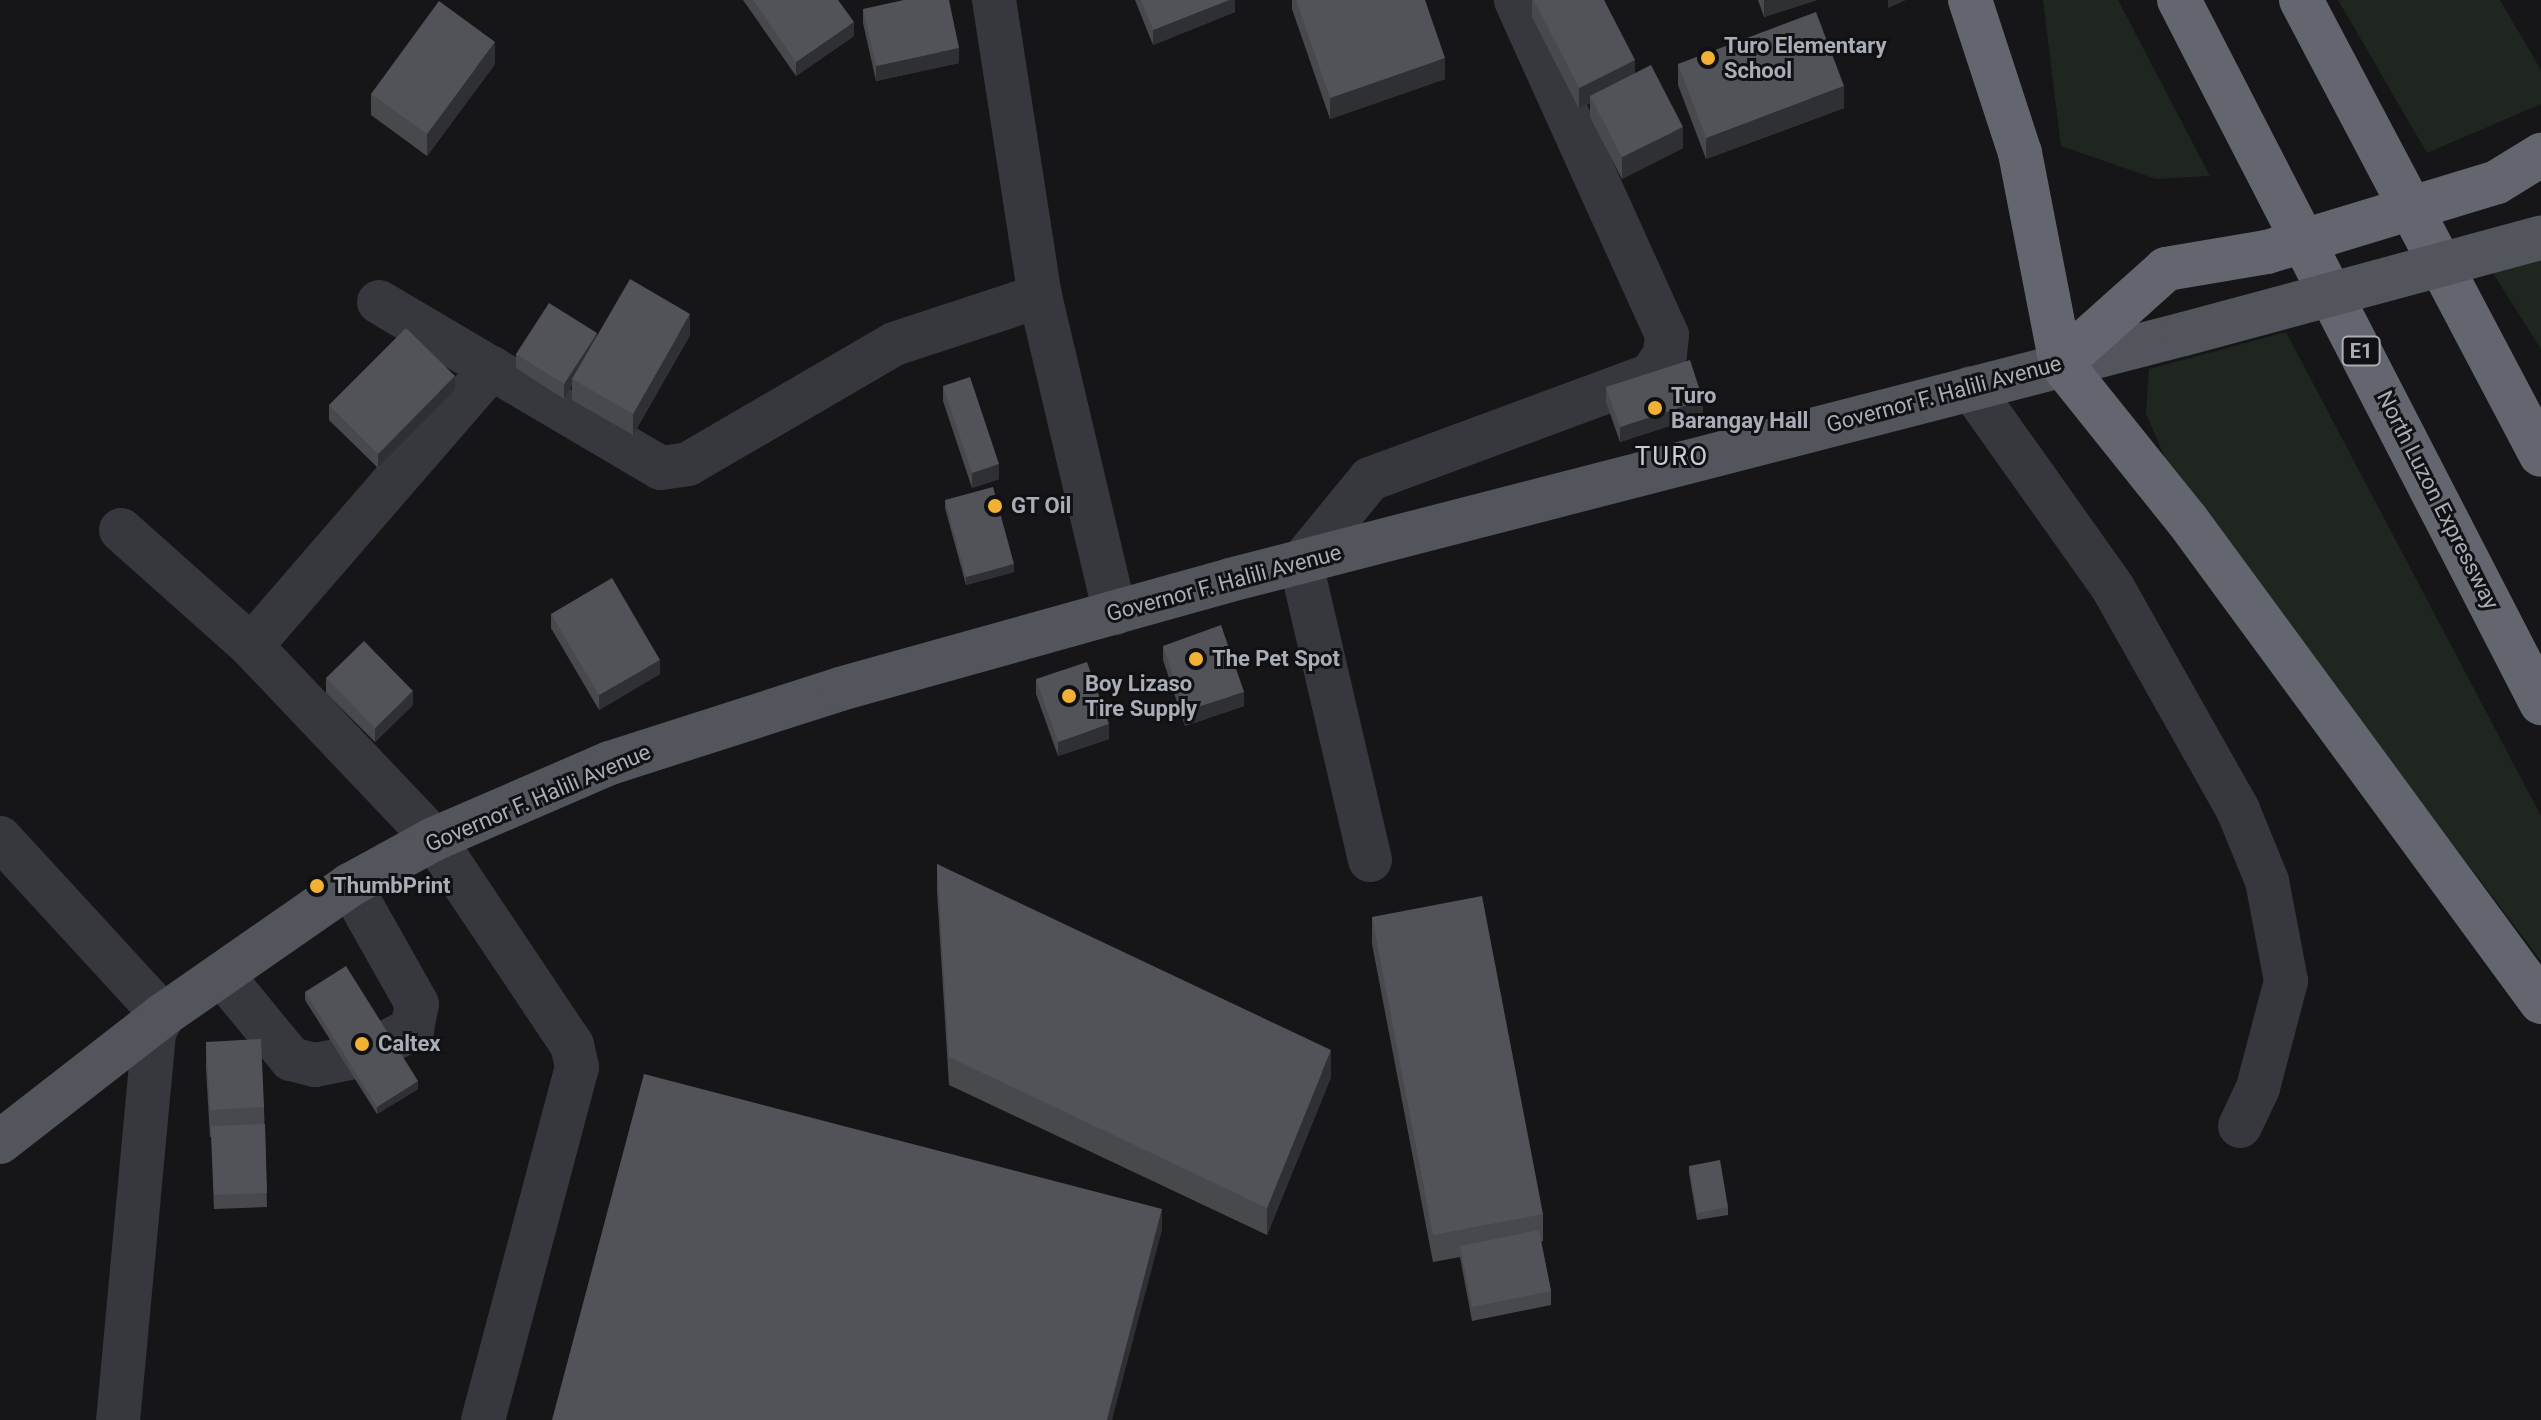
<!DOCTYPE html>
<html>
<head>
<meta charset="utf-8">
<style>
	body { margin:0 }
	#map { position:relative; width:2541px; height:1420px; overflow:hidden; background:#161618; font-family:Roboto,sans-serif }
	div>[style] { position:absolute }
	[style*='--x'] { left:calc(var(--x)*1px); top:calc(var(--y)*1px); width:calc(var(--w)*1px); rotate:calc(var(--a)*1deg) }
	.green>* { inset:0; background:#1e261f }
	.minor>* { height:44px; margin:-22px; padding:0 22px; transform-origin:22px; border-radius:22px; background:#37383d }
	.major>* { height:44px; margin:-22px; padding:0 22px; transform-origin:22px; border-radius:22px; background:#53555c }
	.highway>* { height:44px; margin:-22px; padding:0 22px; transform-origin:22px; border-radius:22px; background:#63666e }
	.major-bridge>* { height:44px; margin:-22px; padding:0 22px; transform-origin:22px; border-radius:22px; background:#53555c }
	.highway-bridge>* { height:44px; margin:-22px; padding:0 22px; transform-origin:22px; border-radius:22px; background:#63666e }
	.wall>* { inset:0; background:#47494d }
	.shaded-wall>* { inset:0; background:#2f3033 }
	.building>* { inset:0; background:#525359 }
	.dots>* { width:22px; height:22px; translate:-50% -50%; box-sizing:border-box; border:4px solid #111113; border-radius:50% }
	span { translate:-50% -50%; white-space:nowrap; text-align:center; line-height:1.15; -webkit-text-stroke:6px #111113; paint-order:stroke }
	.shield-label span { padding:2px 6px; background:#111113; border:2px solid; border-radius:6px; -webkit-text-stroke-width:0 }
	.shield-label { font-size:20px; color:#a8adb8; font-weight:700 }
	.poi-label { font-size:22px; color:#a8adb8; font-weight:700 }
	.left { translate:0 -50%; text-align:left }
	.street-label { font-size:22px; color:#a8adb8 }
	.quarter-label { font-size:26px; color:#c9ccd4; letter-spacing:2px }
</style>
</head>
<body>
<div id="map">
	<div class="green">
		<div style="clip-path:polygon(2043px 0,2118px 0,2210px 176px,2156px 179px,2061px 146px)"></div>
		<div style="clip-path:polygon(2338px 0,2500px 0,2541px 70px,2541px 104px,2427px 153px)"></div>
		<div style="clip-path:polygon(2541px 246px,2541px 349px,2489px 267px)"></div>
		<div style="clip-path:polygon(2286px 332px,2541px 816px,2541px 961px,2169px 467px,2146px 414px,2149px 369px)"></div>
	</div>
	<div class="minor">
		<div style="--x:994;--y:0;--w:300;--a:81.2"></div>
		<div style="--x:1040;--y:296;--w:326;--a:76.7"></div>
		<div style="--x:379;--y:302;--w:327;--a:30.5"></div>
		<div style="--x:661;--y:468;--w:27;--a:-8"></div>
		<div style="--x:688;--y:464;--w:238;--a:-30.2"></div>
		<div style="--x:894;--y:344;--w:154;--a:-18.2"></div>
		<div style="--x:1971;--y:388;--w:245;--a:54.6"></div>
		<div style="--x:2113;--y:588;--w:255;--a:60.6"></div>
		<div style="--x:2238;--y:810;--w:77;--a:67.8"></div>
		<div style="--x:2267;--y:881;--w:102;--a:79.2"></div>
		<div style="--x:2286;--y:981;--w:111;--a:104.7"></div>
		<div style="--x:2258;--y:1088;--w:42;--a:115.3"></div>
		<div style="--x:121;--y:530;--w:174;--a:41.7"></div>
		<div style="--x:251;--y:646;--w:266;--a:46.5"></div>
		<div style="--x:434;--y:839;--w:248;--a:56.2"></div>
		<div style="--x:572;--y:1045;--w:23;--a:77"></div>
		<div style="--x:577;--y:1067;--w:365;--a:104.9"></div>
		<div style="--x:251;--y:646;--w:368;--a:-49.1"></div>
		<div style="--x:0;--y:838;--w:241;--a:47.4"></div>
		<div style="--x:163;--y:1015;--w:20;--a:117"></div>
		<div style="--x:154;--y:1033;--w:389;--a:95.3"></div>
		<div style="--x:1370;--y:860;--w:305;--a:-103.1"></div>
		<div style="--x:1301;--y:563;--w:109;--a:-50.6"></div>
		<div style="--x:1370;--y:479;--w:300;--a:-20.3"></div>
		<div style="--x:1651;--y:375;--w:25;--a:-56"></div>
		<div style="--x:1665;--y:354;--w:19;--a:-84"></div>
		<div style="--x:1667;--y:335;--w:367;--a:-114.3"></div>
		<div style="--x:222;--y:975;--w:109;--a:50.6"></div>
		<div style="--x:291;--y:1059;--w:25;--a:14"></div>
		<div style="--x:315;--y:1065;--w:46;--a:-11.3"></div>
		<div style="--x:360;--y:1056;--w:59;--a:-27.4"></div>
		<div style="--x:412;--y:1029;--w:25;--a:-79"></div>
		<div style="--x:417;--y:1004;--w:137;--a:-119.4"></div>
	</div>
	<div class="major">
		<div style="--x:0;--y:1142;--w:207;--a:-37.9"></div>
		<div style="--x:163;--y:1015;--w:228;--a:-34.8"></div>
		<div style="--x:350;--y:885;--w:96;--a:-28.7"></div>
		<div style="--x:434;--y:839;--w:192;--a:-23.4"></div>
		<div style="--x:610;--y:763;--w:242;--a:-17.8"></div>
		<div style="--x:840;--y:689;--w:405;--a:-15.6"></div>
		<div style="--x:1230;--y:580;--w:985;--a:-14.46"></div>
	</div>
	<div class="highway">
		<div style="--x:1970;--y:0;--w:161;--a:71.9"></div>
		<div style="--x:2020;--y:153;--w:214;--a:79"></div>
		<div style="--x:2061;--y:363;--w:201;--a:51.3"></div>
		<div style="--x:2187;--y:520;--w:598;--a:53.7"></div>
		<div style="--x:2179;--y:0;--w:791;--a:62.75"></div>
		<div style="--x:2301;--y:0;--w:514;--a:62.19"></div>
		<div style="--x:2497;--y:182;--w:52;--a:-31.5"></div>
		<div style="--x:2061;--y:363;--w:141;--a:-41.8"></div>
		<div style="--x:2166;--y:269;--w:102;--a:-9.6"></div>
	</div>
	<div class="major-bridge">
		<div style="--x:2184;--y:334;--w:370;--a:-15.1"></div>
	</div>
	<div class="highway-bridge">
		<div style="--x:2267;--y:252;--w:240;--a:-16.9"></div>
	</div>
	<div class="wall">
		<div style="clip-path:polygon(743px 0,838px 0,854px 36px,796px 76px)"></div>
		<div style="clip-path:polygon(1135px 0,1235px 0,1235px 12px,1153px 45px)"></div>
		<div style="clip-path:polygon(1292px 0,1425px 0,1445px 79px,1330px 119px,1292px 9px)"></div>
		<div style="clip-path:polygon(1532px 0,1604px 0,1635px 73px,1683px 148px,1622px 179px,1590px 117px,1590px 103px,1579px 109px,1532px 17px)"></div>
		<div style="clip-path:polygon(1758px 0,1817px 0,1764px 17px)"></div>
		<div style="clip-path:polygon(863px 9px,959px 63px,876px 81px,863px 23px)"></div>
		<div style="clip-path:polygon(495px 64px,427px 156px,371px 115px,371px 94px)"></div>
		<div style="clip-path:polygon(1678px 64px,1844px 108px,1706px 159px,1678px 85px)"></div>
		<div style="clip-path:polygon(690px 335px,633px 435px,572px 400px,572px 386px,564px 399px,516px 368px,516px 354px,597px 336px)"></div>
		<div style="clip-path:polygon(943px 386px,999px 479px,972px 488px,943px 401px)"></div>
		<div style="clip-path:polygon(1606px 387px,1703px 415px,1620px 442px,1606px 402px)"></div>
		<div style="clip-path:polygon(455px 390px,378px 468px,329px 420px,329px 405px)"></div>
		<div style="clip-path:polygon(945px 500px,1014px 572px,966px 585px,945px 508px)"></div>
		<div style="clip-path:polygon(551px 614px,660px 674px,599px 710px,551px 628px)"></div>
		<div style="clip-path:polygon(1163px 646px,1244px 706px,1185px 726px,1163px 660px)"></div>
		<div style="clip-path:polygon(326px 678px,413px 705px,375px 742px,326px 693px)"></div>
		<div style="clip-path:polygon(1036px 679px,1109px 739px,1058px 756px,1036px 694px)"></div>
		<div style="clip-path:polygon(937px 864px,1331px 1077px,1267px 1235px,949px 1085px,937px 891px)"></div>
		<div style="clip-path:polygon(1372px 917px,1543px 1214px,1543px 1241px,1541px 1242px,1551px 1291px,1551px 1305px,1472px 1321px,1460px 1257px,1433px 1262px,1372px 944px)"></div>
		<div style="clip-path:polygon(305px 992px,418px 1089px,377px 1114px,305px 1000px)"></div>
		<div style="clip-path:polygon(206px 1042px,264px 1107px,267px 1207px,214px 1209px,211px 1137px,210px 1137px,206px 1069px)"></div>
		<div style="clip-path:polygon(1689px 1166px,1728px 1207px,1728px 1215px,1697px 1220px,1689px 1173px)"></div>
	</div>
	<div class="shaded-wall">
		<div style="clip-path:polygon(1229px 0,1235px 0,1235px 12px,1153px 45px,1153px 30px)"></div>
		<div style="clip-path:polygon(1764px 0,1817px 0,1764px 17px)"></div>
		<div style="clip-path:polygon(1888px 0,1906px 0,1888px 8px)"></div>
		<div style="clip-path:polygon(854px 22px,854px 36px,796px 76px,796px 62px)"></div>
		<div style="clip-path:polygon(495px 42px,495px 64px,427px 156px,427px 134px)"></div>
		<div style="clip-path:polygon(959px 48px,959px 63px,876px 81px,876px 66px)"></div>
		<div style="clip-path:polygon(1445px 58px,1445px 79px,1330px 119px,1330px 98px)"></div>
		<div style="clip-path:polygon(1635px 60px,1635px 81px,1590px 96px,1590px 103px,1579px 109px,1579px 88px)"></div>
		<div style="clip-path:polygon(1844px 86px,1844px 108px,1706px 159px,1706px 138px)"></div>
		<div style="clip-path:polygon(1683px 127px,1683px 148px,1622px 179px,1622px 157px)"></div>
		<div style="clip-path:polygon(690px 314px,690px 335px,633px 435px,633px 414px)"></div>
		<div style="clip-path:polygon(597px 333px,597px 347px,572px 379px,572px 386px,564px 399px,564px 384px)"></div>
		<div style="clip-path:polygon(455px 376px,455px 390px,378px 468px,378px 454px)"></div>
		<div style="clip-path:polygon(1703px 400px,1703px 415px,1620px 442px,1620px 427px)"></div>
		<div style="clip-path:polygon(999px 464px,999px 479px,972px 488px,972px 473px)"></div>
		<div style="clip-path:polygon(1014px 564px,1014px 572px,966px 585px,966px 577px)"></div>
		<div style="clip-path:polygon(660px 660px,660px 674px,599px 710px,599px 695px)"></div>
		<div style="clip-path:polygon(413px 691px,413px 705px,375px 742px,375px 728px)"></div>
		<div style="clip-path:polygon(1244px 692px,1244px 706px,1185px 726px,1185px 711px)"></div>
		<div style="clip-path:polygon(1109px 724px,1109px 739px,1058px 756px,1058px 742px)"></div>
		<div style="clip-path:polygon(1331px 1050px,1331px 1077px,1267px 1235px,1267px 1208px)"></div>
		<div style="clip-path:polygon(418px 1081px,418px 1089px,377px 1114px,377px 1107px)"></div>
		<div style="clip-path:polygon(1162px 1209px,1162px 1230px,1112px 1420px,1107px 1420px)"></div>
	</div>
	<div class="building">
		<div style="clip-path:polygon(753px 0,838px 0,854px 22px,796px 62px)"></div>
		<div style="clip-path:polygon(904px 0,949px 0,959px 48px,876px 66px,863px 9px)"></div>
		<div style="clip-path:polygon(1141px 0,1229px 0,1153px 30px)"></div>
		<div style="clip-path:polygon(1296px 0,1425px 0,1445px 58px,1330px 98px)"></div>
		<div style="clip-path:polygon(1534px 0,1604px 0,1635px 60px,1579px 88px)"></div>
		<div style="clip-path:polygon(439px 1px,495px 42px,427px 134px,371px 94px)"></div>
		<div style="clip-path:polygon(1816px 12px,1844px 86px,1706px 138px,1678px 64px)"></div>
		<div style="clip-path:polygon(1651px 65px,1683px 127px,1622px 157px,1590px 96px)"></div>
		<div style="clip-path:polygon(630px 279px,690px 314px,633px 414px,572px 379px)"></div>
		<div style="clip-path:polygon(549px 303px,597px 333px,564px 384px,516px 354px)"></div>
		<div style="clip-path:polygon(406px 328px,455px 376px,378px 454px,329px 405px)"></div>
		<div style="clip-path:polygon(1690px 360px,1703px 400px,1620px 427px,1606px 387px)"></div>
		<div style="clip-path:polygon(970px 377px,999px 464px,972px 473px,943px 386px)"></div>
		<div style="clip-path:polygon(993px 487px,1014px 564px,966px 577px,945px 500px)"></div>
		<div style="clip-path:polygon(612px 578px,660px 660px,599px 695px,551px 614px)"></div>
		<div style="clip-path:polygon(1221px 625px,1244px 692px,1185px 711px,1163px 646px)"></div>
		<div style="clip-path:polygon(364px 641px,413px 691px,375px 728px,326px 678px)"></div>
		<div style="clip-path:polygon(1087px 662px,1109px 724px,1058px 742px,1036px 679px)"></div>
		<div style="clip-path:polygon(937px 864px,1331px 1050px,1267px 1208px,949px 1057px)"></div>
		<div style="clip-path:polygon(1482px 896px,1543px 1214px,1433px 1235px,1372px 917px)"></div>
		<div style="clip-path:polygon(346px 966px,418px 1081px,377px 1107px,305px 992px)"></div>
		<div style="clip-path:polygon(261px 1039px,264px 1107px,210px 1110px,206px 1042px)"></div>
		<div style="clip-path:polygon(644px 1074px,1162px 1209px,1107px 1420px,552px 1420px)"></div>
		<div style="clip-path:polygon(265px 1124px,267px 1193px,214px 1195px,211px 1126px)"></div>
		<div style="clip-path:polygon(1720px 1160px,1728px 1207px,1697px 1213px,1689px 1166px)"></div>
		<div style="clip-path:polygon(1539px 1230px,1551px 1291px,1472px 1307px,1460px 1246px)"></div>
	</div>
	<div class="dots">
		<div style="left:1708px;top:58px;background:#f2b134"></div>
		<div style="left:1655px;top:408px;background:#f2b134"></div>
		<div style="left:995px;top:506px;background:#f2b134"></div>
		<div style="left:1196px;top:659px;background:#f2b134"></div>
		<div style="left:1069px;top:696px;background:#f2b134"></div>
		<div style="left:317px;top:886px;background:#f2b134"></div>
		<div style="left:362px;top:1044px;background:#f2b134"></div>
	</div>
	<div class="shield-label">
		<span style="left:2361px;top:351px">E1</span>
	</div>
	<div class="poi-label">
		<span class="left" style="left:1724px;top:58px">Turo Elementary<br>School</span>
		<span class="left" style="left:1671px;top:408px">Turo<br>Barangay Hall</span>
		<span class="left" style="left:1011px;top:506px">GT Oil</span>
		<span class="left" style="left:1212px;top:659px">The Pet Spot</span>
		<span class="left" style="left:1085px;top:696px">Boy Lizaso<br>Tire Supply</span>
		<span class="left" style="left:333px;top:886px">ThumbPrint</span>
		<span class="left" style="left:378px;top:1044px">Caltex</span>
	</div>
	<div class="street-label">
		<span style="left:1944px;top:394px;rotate:-15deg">Governor F. Halili Avenue</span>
		<span style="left:2438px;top:500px;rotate:63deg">North Luzon Expressway</span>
		<span style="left:1224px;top:583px;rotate:-15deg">Governor F. Halili Avenue</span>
		<span style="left:538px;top:798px;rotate:-23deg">Governor F. Halili Avenue</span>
	</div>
	<div class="quarter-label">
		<span style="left:1672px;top:457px">TURO</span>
	</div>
</div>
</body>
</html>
